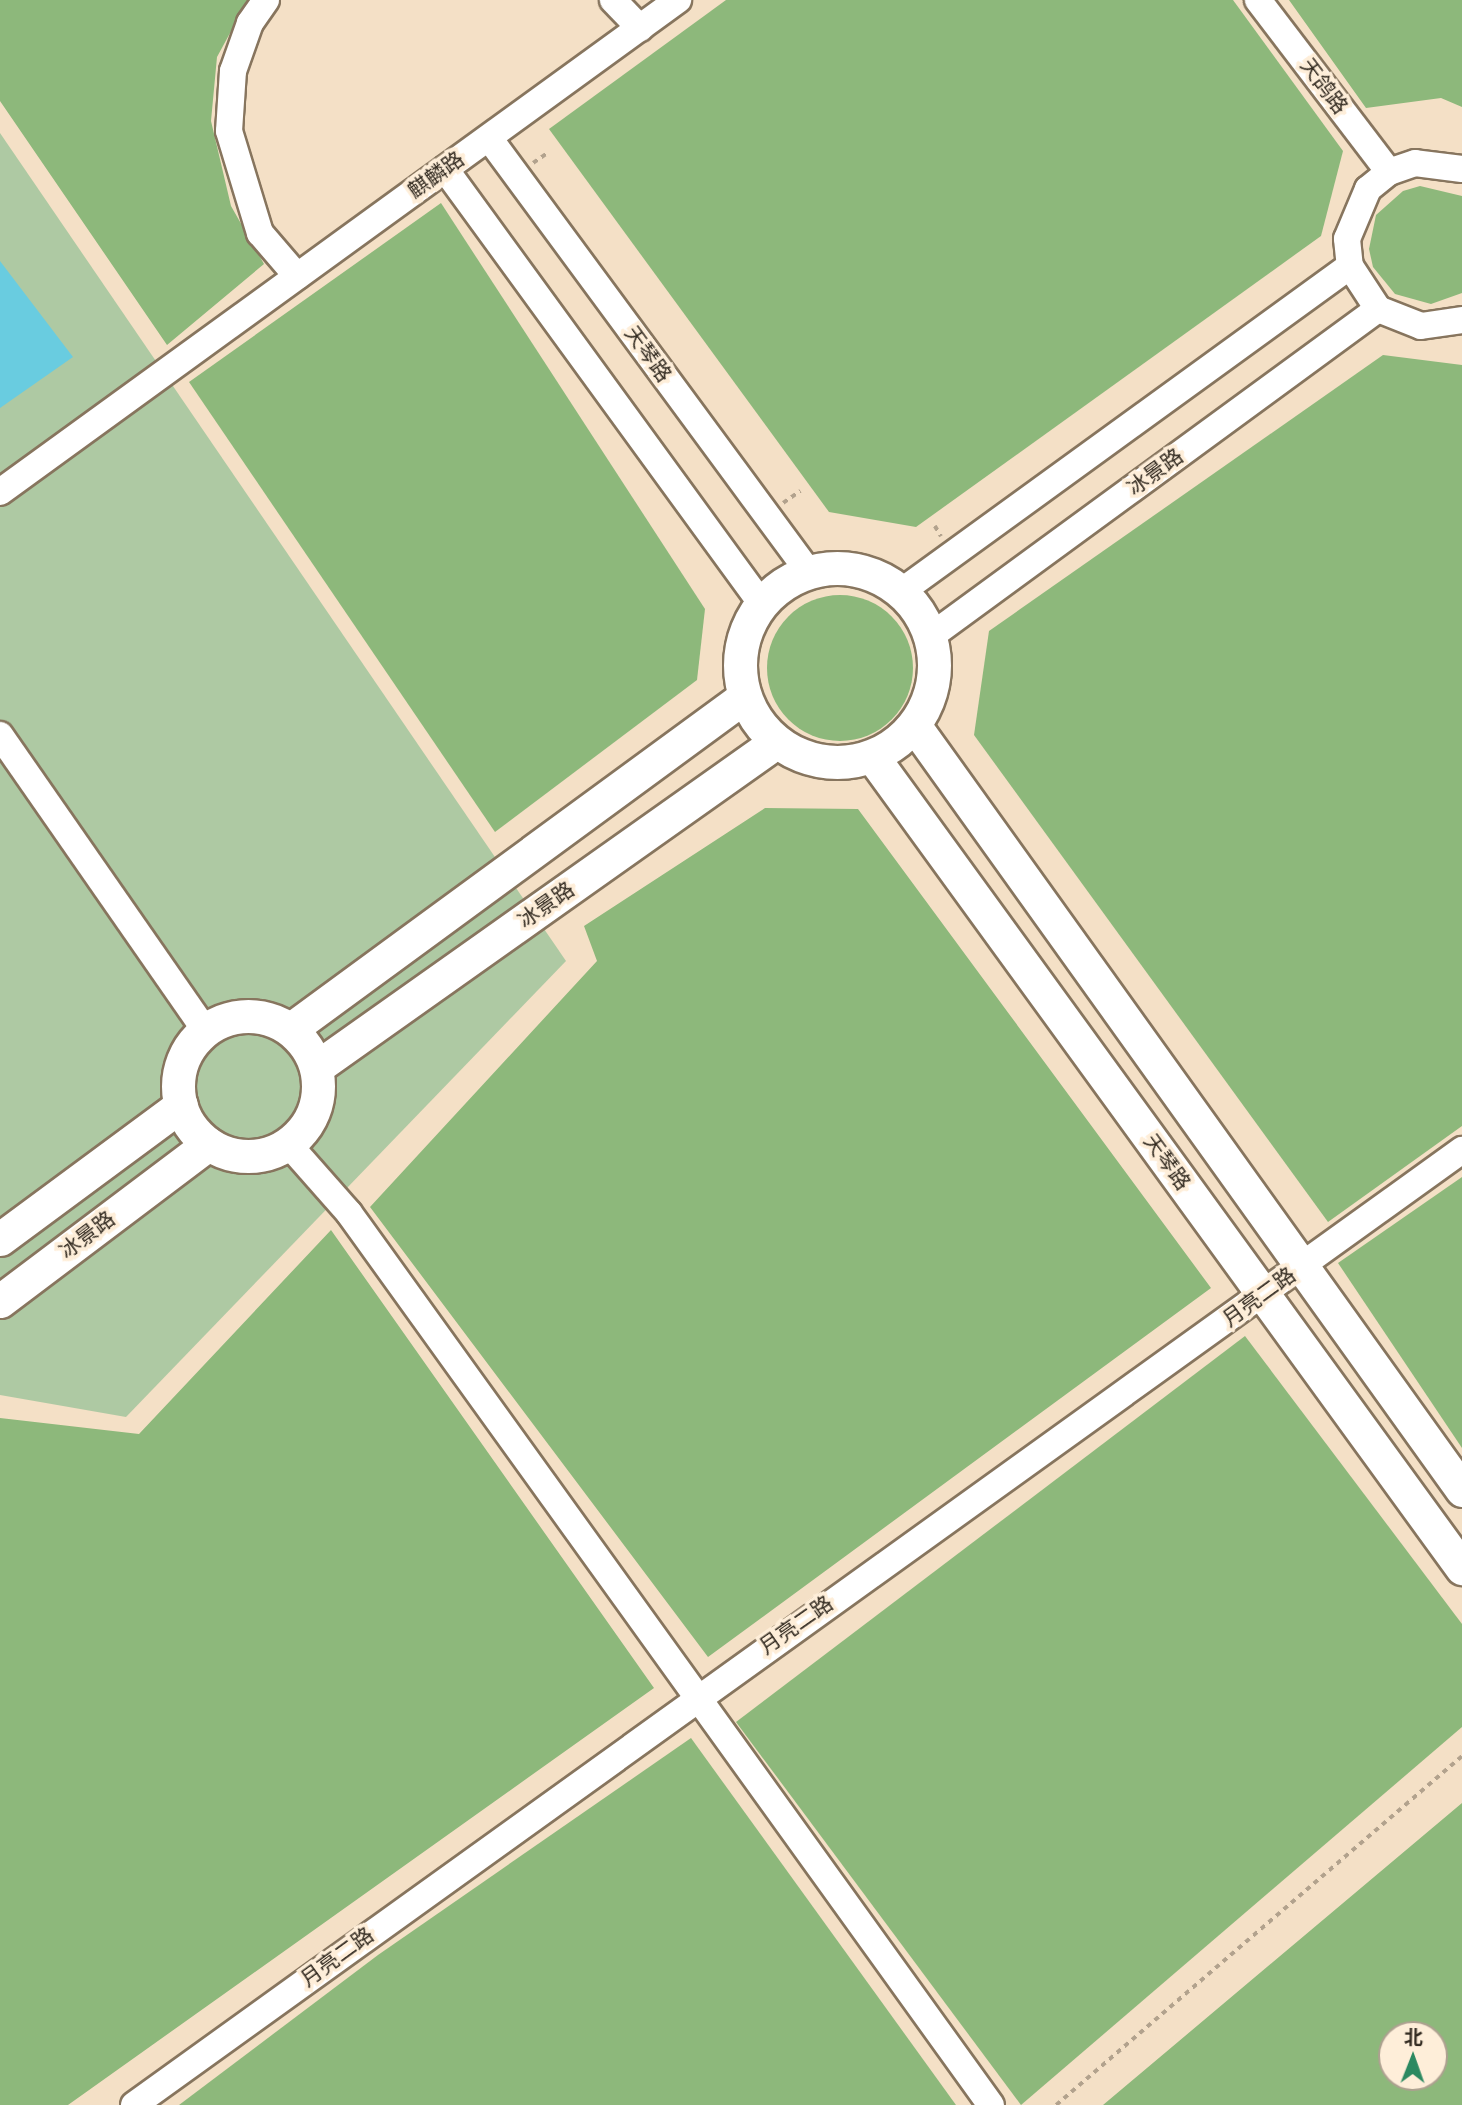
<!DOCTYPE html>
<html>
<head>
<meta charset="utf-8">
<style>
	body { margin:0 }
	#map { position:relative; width:1462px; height:2105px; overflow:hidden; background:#f4e0c6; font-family:Merriweather,"Noto Sans SC",serif }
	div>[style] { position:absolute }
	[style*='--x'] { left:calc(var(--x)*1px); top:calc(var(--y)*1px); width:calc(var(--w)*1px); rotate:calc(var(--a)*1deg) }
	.green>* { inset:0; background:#aec9a3 }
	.forest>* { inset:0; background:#8db87b }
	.round { border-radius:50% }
	.water>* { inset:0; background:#69cce0 }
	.path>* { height:3.5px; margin-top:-1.75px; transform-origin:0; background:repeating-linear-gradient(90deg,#b2a28d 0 5px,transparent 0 10px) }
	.roads { filter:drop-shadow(2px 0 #87755e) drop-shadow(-2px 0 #87755e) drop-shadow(0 2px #87755e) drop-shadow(0 -2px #87755e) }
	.minor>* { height:26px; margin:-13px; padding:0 13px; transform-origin:13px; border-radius:13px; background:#fff }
	.major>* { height:33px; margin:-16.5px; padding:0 16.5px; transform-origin:16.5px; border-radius:16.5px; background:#fff }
	.major>.ring { margin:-16.5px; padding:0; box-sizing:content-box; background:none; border:33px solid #fff; border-radius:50% }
	span { translate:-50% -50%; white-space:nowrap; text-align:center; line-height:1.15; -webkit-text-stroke:7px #feeed9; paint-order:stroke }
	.street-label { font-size:21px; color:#322a20 }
	.north { position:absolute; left:1378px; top:2021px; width:70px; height:70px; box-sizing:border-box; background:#feeed9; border:2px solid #aca08f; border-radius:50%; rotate:1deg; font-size:19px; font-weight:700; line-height:28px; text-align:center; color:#322a20 }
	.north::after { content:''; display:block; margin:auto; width:24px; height:32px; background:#2c8961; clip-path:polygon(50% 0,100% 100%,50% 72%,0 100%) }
</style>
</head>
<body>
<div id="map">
	<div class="green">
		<div style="clip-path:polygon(0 133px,566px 961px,126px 1417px,0 1395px)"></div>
	</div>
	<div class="forest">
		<div style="clip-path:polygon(0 0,248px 0,217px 57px,211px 121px,231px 206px,264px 264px,167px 345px,0 101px)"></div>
		<div style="clip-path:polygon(726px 0,1233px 0,1343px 151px,1321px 236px,916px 527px,829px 512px,549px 129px)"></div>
		<div style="clip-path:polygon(1289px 0,1462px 0,1462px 107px,1441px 98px,1366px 108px)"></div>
		<div style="clip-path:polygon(1420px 186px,1462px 196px,1462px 293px,1431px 304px,1395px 294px,1373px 267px,1369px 249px,1376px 215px,1403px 191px)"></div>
		<div style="clip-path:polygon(441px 203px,705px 609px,697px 680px,495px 832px,189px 382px)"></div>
		<div style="clip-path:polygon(1383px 355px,1462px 365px,1462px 1126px,1328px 1222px,974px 735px,989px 631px)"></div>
		<div class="round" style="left:767px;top:595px;width:146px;height:146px"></div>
		<div style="clip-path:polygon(765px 808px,858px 809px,1211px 1288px,708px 1657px,370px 1207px,597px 961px,584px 926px)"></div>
		<div style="clip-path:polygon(1462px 1177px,1462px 1448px,1338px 1263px)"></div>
		<div style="clip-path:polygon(331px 1230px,654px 1688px,68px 2105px,0 2105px,0 1418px,139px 1434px)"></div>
		<div style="clip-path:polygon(1245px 1336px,1462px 1624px,1462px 1727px,1021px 2105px,736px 1722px)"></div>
		<div style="clip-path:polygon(691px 1738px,956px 2105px,179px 2105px,378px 1955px)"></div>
		<div style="clip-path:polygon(evenodd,1462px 1803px,1462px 2105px,1103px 2105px,1462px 1803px,1392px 2035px,1434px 2035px,1434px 2077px,1392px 2077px,1392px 2035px)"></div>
	</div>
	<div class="water">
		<div style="clip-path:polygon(0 261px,73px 357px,0 408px)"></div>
	</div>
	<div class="path">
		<div style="--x:533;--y:163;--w:19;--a:-35"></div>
		<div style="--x:783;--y:503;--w:21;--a:-35"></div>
		<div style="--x:935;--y:526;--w:12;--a:59"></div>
		<div style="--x:1056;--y:2105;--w:535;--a:-40.68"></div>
	</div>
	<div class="roads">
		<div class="minor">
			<div style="--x:266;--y:0;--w:28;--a:125"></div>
			<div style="--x:250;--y:23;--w:51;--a:109.5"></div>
			<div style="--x:233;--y:71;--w:60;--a:93.8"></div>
			<div style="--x:229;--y:131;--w:107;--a:73.1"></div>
			<div style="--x:260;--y:233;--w:57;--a:49.3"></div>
			<div style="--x:613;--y:0;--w:39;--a:46"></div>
			<div style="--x:1258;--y:0;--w:216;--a:52.7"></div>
			<div style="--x:489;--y:138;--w:538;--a:53.62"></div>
			<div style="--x:445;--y:169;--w:537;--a:53.94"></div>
			<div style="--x:1462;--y:169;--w:47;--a:-172.7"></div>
			<div style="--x:1415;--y:163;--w:28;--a:161"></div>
			<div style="--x:1389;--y:172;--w:27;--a:141"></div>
			<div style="--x:1368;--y:189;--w:54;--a:112.8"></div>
			<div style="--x:1347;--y:239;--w:27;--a:84"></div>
			<div style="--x:1350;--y:266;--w:51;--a:56.9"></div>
			<div style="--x:1378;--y:309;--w:46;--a:21.6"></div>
			<div style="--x:1421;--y:326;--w:41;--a:-8.3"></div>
			<div style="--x:0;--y:492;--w:838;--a:-35.97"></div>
			<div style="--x:902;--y:591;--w:553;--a:-35.96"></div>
			<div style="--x:931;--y:636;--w:554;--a:-36.19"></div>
			<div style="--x:0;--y:735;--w:357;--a:55.2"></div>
			<div style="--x:290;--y:1146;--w:89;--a:48.6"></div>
			<div style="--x:349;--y:1213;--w:1099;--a:54.26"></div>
			<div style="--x:134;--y:2105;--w:1636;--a:-35.72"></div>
		</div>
		<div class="major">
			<div class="ring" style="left:740px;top:568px;width:161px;height:161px"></div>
			<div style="--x:914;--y:725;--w:941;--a:54.38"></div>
			<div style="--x:872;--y:756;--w:1004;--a:54"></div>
			<div class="ring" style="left:178px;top:1016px;width:107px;height:107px"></div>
			<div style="--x:291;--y:1029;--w:562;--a:-36.24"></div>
			<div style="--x:317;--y:1067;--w:562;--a:-35.3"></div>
			<div style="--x:0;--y:1239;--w:225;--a:-36.5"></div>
			<div style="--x:0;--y:1301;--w:261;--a:-37"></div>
		</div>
	</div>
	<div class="street-label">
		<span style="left:1324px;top:86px;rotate:53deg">天鸽路</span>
		<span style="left:436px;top:175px;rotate:-36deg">麒麟路</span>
		<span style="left:648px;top:354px;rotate:54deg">天琴路</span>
		<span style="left:1155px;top:472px;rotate:-36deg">冰景路</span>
		<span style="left:546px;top:905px;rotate:-35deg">冰景路</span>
		<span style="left:1167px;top:1162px;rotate:54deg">天琴路</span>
		<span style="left:87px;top:1235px;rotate:-37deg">冰景路</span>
		<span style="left:1259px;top:1297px;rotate:-36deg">月亮二路</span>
		<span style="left:796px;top:1625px;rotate:-35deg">月亮二路</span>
		<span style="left:337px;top:1957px;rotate:-36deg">月亮二路</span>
	</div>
	<div class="north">北</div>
</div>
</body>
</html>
